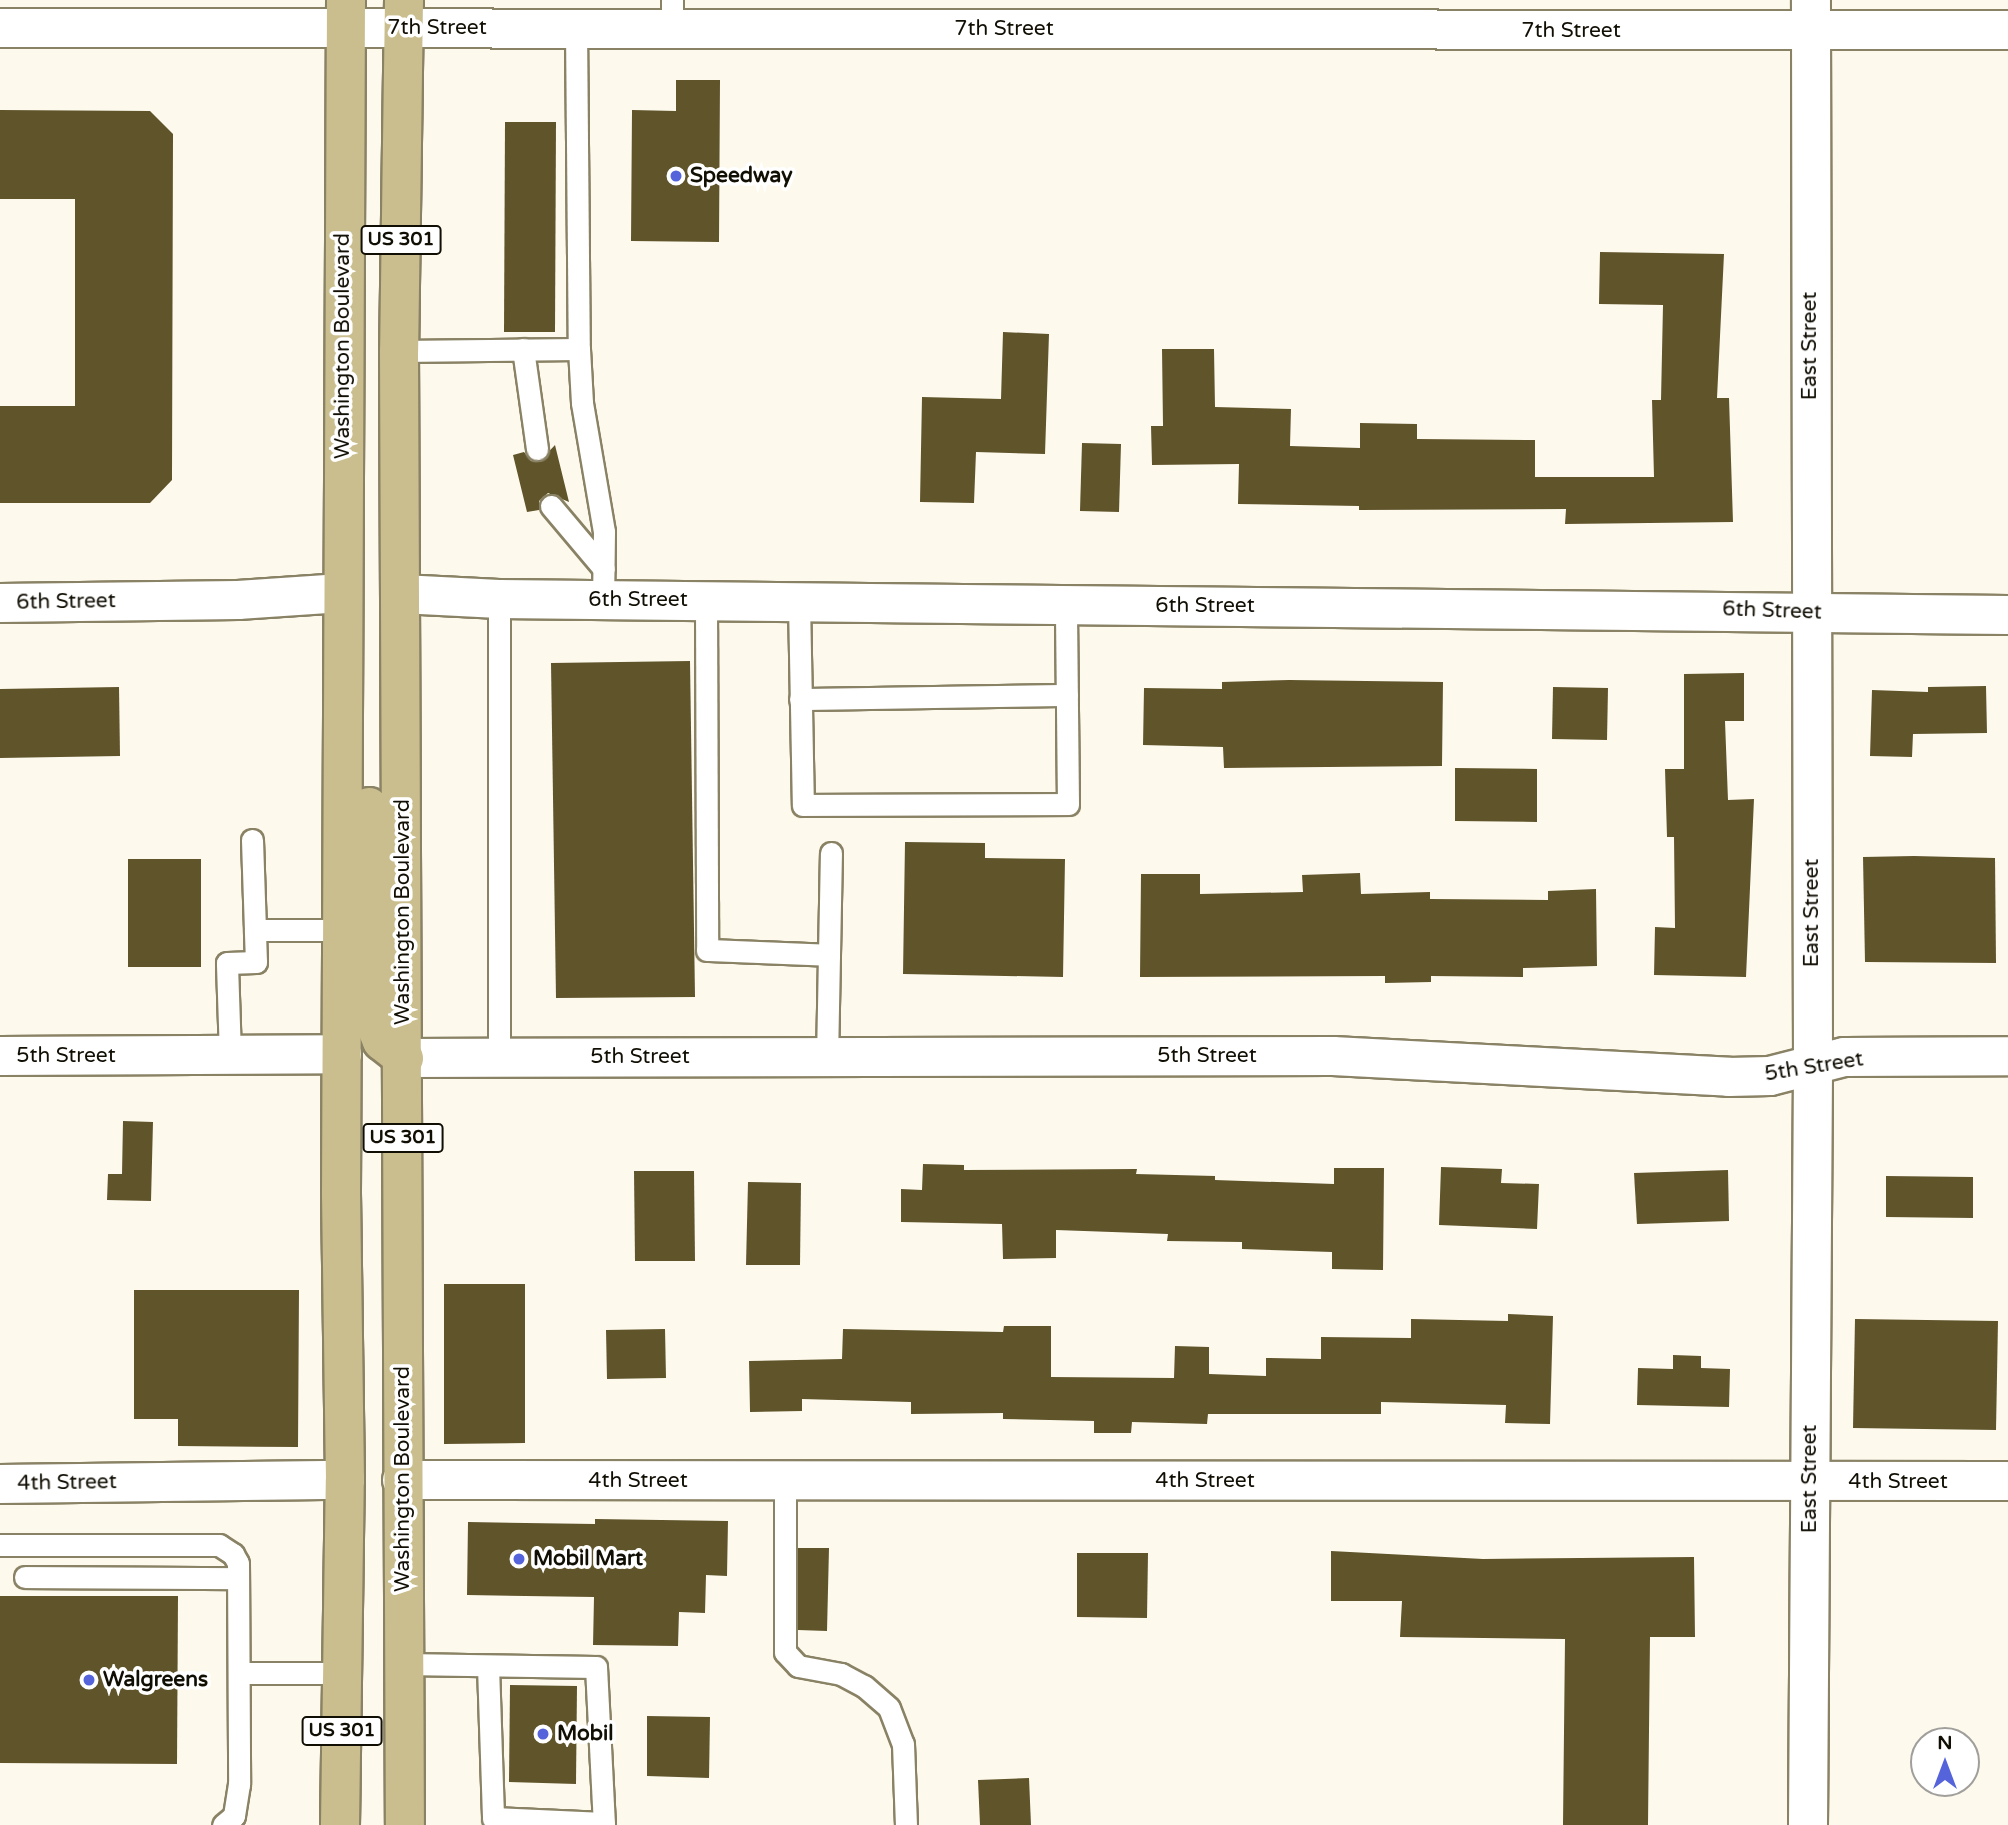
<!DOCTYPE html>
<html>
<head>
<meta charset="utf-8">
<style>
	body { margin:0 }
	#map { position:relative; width:2008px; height:1825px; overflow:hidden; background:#fdfaed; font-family:"Varela Round",sans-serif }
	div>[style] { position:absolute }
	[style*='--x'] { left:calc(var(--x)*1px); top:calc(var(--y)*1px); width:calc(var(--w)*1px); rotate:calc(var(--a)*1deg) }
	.building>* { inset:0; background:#60542b }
	.roads { filter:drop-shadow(2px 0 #8a8265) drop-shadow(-2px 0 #8a8265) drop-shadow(0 2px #8a8265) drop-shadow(0 -2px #8a8265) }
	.service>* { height:21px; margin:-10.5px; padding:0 10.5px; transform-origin:10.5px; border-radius:10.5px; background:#fff }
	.minor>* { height:38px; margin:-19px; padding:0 19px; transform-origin:19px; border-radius:19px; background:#fff }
	.tertiary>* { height:38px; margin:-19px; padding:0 19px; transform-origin:19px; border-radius:19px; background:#fff }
	.primary>* { height:38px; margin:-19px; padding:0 19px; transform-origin:19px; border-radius:19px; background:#cabe8f }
	.dots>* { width:19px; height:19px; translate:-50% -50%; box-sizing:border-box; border:4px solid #fff; border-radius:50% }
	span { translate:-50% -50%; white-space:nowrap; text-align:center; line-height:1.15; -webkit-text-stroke:7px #fff; paint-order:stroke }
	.shield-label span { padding:2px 5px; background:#fff; border:2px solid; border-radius:5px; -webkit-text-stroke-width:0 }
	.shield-label { font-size:19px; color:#110e04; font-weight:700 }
	.street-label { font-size:21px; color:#110e04 }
	.poi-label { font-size:21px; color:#110e04; font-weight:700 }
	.left { translate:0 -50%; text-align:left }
	.north { position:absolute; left:1910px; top:1727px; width:70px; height:70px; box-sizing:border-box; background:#fff; border:2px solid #a09f9b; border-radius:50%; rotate:0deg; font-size:19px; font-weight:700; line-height:28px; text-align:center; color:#110e04 }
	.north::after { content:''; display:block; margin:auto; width:24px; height:32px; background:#5564da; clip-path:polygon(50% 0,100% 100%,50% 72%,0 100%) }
</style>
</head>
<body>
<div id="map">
	<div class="building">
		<div style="clip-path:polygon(676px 80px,720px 80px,719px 242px,631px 241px,632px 110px,676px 111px)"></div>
		<div style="clip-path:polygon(0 110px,150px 111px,173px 134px,172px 480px,150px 503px,0 503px,0 406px,75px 406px,75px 199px,0 199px)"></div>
		<div style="clip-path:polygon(505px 122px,556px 122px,555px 332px,504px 332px)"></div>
		<div style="clip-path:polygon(1600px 252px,1724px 254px,1717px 398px,1729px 398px,1733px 522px,1565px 524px,1566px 509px,1359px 510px,1359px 506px,1238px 504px,1239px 464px,1152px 465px,1151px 426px,1163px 426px,1162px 349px,1214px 349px,1215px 407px,1291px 409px,1290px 446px,1360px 448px,1360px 423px,1417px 424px,1417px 439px,1535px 440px,1535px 477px,1654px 477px,1652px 400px,1661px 400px,1663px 305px,1599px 304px)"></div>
		<div style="clip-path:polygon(1003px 332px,1049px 334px,1045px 454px,976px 452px,974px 503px,920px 502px,922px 397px,1001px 399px)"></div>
		<div style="clip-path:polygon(1082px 443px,1121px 444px,1119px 512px,1080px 511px)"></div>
		<div style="clip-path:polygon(555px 445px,569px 502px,548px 493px,539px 501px,539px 510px,527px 512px,513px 455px,524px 452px,531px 461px,539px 462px)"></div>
		<div style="clip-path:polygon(690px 661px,695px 997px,556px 998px,551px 663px)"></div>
		<div style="clip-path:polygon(1744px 673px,1744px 721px,1725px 721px,1728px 800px,1754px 799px,1746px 977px,1654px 975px,1655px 927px,1675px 928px,1674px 837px,1667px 837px,1665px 769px,1684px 769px,1684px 674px)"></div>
		<div style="clip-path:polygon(1289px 680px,1443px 682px,1442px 766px,1224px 768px,1223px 747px,1143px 745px,1144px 688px,1222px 689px,1222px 682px)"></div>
		<div style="clip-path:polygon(1986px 686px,1987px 733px,1913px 734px,1912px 757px,1870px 756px,1872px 690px,1928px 692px,1928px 687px)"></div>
		<div style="clip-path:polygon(119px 687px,120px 756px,0 758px,0 689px)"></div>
		<div style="clip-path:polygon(1553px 687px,1608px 688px,1607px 740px,1552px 739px)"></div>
		<div style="clip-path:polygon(1455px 768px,1537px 769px,1537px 822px,1455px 821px)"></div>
		<div style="clip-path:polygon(905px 842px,985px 843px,985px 858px,1065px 859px,1063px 977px,903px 974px)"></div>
		<div style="clip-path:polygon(1914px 856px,1995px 858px,1996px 963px,1865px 962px,1863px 857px)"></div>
		<div style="clip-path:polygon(128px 859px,201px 859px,201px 967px,128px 967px)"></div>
		<div style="clip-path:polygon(1360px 873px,1361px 894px,1430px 892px,1430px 899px,1548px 900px,1548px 891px,1596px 889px,1597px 966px,1523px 968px,1523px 977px,1431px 976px,1431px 982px,1385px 983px,1385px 976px,1140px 977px,1141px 874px,1200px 874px,1200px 894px,1303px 892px,1302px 875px)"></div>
		<div style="clip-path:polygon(123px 1121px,153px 1122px,151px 1201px,107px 1200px,108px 1174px,122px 1174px)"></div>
		<div style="clip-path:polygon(923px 1164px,964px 1165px,964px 1170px,1137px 1169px,1136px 1174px,1215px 1176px,1215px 1180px,1334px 1184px,1334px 1168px,1384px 1168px,1383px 1270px,1332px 1269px,1332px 1252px,1242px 1249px,1242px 1242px,1167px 1241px,1168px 1234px,1056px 1230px,1056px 1258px,1003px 1259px,1002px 1224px,901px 1222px,901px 1189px,922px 1190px)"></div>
		<div style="clip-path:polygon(1441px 1167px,1502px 1169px,1501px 1183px,1539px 1184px,1537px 1229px,1439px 1225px)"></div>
		<div style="clip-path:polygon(1728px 1170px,1729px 1221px,1637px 1224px,1634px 1173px)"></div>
		<div style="clip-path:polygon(634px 1171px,694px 1171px,695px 1261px,635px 1261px)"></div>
		<div style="clip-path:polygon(1886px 1176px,1973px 1177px,1973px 1218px,1886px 1217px)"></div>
		<div style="clip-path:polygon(748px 1182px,801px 1183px,800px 1265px,746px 1265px)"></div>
		<div style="clip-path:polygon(444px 1284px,525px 1284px,525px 1443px,444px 1444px)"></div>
		<div style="clip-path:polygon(134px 1290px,299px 1290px,298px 1447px,178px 1446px,178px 1419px,134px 1419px)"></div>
		<div style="clip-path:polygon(1508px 1314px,1553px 1316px,1550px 1424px,1505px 1423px,1506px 1405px,1381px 1402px,1381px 1414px,1208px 1414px,1207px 1424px,1132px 1422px,1131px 1433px,1094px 1433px,1094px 1421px,1003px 1419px,1003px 1413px,911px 1414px,911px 1402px,802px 1399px,802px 1411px,750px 1412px,749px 1361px,842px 1359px,843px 1329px,1003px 1332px,1004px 1326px,1051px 1326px,1051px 1377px,1174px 1378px,1175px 1346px,1209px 1347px,1209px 1374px,1266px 1376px,1266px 1358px,1321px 1359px,1321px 1337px,1411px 1338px,1411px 1319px,1508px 1321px)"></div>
		<div style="clip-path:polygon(1855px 1319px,1998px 1321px,1996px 1430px,1853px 1428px)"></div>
		<div style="clip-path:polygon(665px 1329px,666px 1378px,607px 1379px,606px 1330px)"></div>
		<div style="clip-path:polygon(1673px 1355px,1701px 1356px,1701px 1368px,1730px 1369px,1729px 1407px,1637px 1405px,1638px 1368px,1673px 1369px)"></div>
		<div style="clip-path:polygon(595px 1519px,728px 1521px,727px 1576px,706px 1575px,705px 1613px,679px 1612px,678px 1646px,593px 1645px,594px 1597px,467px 1595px,468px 1522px,595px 1524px)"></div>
		<div style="clip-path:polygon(798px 1548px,829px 1548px,827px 1631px,798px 1630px)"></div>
		<div style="clip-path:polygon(1331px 1551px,1483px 1559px,1694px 1557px,1695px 1637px,1650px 1637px,1648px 1825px,1563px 1825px,1565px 1639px,1400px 1637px,1402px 1601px,1331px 1601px)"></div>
		<div style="clip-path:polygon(1077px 1553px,1148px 1553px,1147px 1618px,1077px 1617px)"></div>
		<div style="clip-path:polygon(0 1596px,178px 1596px,177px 1764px,0 1763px)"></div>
		<div style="clip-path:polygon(510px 1685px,577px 1686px,576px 1784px,509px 1782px)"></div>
		<div style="clip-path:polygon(647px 1716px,710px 1717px,709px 1778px,647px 1776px)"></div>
		<div style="clip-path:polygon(1029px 1778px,1031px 1825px,980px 1825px,978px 1780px)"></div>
	</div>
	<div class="roads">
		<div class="service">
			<div style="--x:672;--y:0;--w:28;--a:90"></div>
			<div style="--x:576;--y:27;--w:322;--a:89.5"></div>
			<div style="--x:523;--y:349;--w:101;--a:82"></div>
			<div style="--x:399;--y:351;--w:180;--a:-0.6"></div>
			<div style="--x:579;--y:349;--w:54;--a:86.8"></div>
			<div style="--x:582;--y:403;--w:131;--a:80.3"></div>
			<div style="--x:604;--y:532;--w:68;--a:90.8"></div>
			<div style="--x:551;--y:506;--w:82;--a:49.9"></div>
			<div style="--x:499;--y:599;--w:459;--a:90"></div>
			<div style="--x:706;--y:601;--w:349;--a:89.8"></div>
			<div style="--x:707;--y:950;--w:122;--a:2.3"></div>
			<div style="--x:829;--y:955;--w:101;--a:91.1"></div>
			<div style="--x:799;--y:602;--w:203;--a:88.9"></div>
			<div style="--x:803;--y:805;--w:265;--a:-0.2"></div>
			<div style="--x:1068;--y:804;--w:200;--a:-90.6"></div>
			<div style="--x:800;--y:699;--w:267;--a:-0.9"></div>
			<div style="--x:252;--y:840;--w:90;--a:88.1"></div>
			<div style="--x:255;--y:930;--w:87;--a:0"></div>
			<div style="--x:829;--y:955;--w:102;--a:-88.9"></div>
			<div style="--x:230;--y:1055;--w:92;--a:-91.9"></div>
			<div style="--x:227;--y:963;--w:29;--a:-2"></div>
			<div style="--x:256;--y:962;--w:32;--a:-92"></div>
			<div style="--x:785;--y:1481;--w:171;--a:90"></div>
			<div style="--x:785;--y:1652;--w:19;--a:47"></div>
			<div style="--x:798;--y:1666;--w:44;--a:10.5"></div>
			<div style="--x:841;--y:1674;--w:26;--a:28"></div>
			<div style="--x:864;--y:1686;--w:33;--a:41"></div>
			<div style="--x:889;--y:1708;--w:39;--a:69"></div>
			<div style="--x:903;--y:1744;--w:81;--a:87.9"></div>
			<div style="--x:0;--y:1545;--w:219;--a:0"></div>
			<div style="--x:219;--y:1545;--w:17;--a:33"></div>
			<div style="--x:233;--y:1554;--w:10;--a:61"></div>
			<div style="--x:238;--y:1563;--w:221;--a:89.7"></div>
			<div style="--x:239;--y:1784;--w:32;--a:99"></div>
			<div style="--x:234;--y:1816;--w:14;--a:141"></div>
			<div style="--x:25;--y:1577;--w:213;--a:0.3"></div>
			<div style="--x:404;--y:1664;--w:192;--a:0.9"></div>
			<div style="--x:596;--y:1667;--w:158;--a:87.1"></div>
			<div style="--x:488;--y:1666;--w:152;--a:88.1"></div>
			<div style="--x:493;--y:1818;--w:111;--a:2.6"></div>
			<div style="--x:239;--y:1673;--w:103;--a:0"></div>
		</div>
		<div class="minor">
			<div style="--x:0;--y:28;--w:2008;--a:0.06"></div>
			<div style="--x:401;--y:594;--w:98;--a:2.9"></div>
			<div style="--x:499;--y:599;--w:1509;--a:0.61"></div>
			<div style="--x:0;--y:1056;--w:342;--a:-0.3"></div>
			<div style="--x:404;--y:1058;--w:929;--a:-0.12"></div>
			<div style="--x:1333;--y:1056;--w:397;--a:3"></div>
			<div style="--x:1729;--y:1077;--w:41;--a:-1.4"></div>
			<div style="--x:1770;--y:1076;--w:76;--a:-14.4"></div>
			<div style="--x:1844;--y:1057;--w:164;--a:-0.3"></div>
			<div style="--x:402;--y:1480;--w:1606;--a:0.04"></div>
			<div style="--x:0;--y:1484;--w:345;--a:-0.7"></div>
		</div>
		<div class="tertiary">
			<div style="--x:0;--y:603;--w:238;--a:-0.7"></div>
			<div style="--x:238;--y:600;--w:104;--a:-3.9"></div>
			<div style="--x:1808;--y:1825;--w:760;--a:-89.62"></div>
			<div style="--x:1813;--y:1065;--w:1065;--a:-90.11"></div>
		</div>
		<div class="primary">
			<div style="--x:404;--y:0;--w:351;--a:90.8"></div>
			<div style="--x:399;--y:351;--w:1474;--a:89.77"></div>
			<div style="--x:369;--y:807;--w:207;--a:89.4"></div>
			<div style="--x:371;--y:1014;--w:29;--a:68"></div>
			<div style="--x:382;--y:1041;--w:28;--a:38"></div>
			<div style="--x:340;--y:1825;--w:345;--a:-89.2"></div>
			<div style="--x:345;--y:1480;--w:286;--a:-90.8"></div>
			<div style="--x:341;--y:1194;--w:1194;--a:-89.76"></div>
		</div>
	</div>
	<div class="dots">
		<div style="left:676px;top:176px;background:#5564da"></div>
		<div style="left:519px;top:1559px;background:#5564da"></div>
		<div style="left:89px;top:1680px;background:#5564da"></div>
		<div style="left:543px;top:1734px;background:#5564da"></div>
	</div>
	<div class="shield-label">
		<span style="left:401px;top:240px">US 301</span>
		<span style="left:403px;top:1138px">US 301</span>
		<span style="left:342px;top:1731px">US 301</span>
	</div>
	<div class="street-label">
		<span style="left:437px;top:28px">7th Street</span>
		<span style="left:1004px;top:29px">7th Street</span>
		<span style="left:1571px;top:31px">7th Street</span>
		<span style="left:343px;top:346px;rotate:-90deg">Washington Boulevard</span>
		<span style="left:1810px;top:346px;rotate:-90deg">East Street</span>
		<span style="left:638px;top:600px">6th Street</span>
		<span style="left:66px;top:602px;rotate:-1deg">6th Street</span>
		<span style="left:1205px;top:606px">6th Street</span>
		<span style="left:1772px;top:611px;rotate:2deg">6th Street</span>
		<span style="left:403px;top:912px;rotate:-90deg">Washington Boulevard</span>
		<span style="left:1812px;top:913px;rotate:-90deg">East Street</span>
		<span style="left:66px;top:1056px">5th Street</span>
		<span style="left:1207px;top:1056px">5th Street</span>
		<span style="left:640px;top:1057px">5th Street</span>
		<span style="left:1814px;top:1067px;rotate:-9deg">5th Street</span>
		<span style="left:403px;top:1479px;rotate:-90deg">Washington Boulevard</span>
		<span style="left:1810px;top:1479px;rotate:-90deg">East Street</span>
		<span style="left:638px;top:1481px">4th Street</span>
		<span style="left:1205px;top:1481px">4th Street</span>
		<span style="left:1898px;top:1482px">4th Street</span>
		<span style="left:67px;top:1483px;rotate:-1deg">4th Street</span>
	</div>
	<div class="poi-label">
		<span class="left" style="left:690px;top:176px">Speedway</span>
		<span class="left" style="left:533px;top:1559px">Mobil Mart</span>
		<span class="left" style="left:103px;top:1680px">Walgreens</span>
		<span class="left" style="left:557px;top:1734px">Mobil</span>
	</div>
	<div class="north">N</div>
</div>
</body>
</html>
